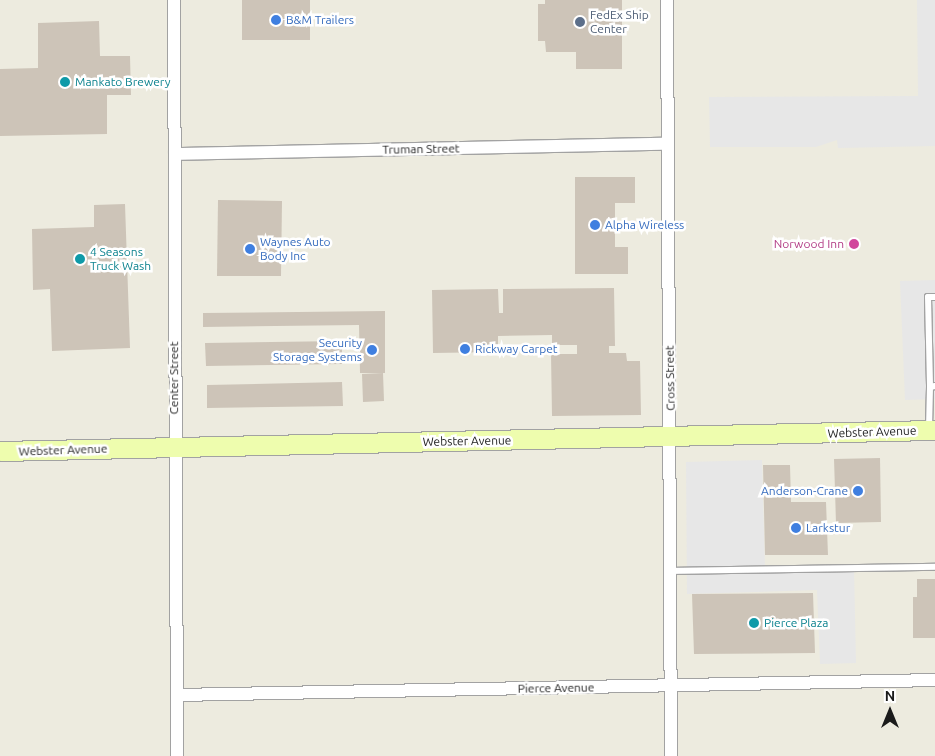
<!DOCTYPE html>
<html>
<head>
<meta charset="utf-8">
<style>
	body { margin:0 }
	#map { position:relative; width:935px; height:756px; overflow:hidden; background:#edebdf; font-family:Ubuntu,sans-serif }
	div>[style] { position:absolute }
	[style*='--x'] { left:calc(var(--x)*1px); top:calc(var(--y)*1px); width:calc(var(--w)*1px); rotate:calc(var(--a)*1deg) }
	.parking>* { inset:0; background:#e7e7e7 }
	.building>* { inset:0; background:#cdc4b8 }
	.roads { filter:drop-shadow(1px 0 #a2a2a2) drop-shadow(-1px 0 #a2a2a2) drop-shadow(0 1px #a2a2a2) drop-shadow(0 -1px #a2a2a2) }
	.lane>* { height:6px; margin:-3px; padding:0 3px; transform-origin:3px; border-radius:3px; background:#fff }
	.street>* { height:12px; margin:-6px; padding:0 6px; transform-origin:6px; border-radius:6px; background:#fff }
	.secondary>* { height:19px; margin:-9.5px; padding:0 9.5px; transform-origin:9.5px; border-radius:9.5px; background:#eefdae }
	.dots>* { width:14px; height:14px; translate:-50% -50%; box-sizing:border-box; border:2px solid #fff; border-radius:50% }
	span { translate:-50% -50%; white-space:nowrap; text-align:center; line-height:1.15; -webkit-text-stroke:5px #fff; paint-order:stroke }
	.service-label { font-size:12px; color:#4e5e75 }
	.left { translate:0 -50%; text-align:left }
	.shop-label { font-size:12px; color:#366cbe }
	.right { translate:-100% -50%; text-align:right }
	.culture-label { font-size:12px; color:#0d838f }
	.street-label { font-size:12px; color:#1b1b1b }
	.hotel-label { font-size:12px; color:#b23c85 }
	.north { position:absolute; left:865px; top:686px; width:50px; height:50px; -webkit-text-stroke:4px #fff; paint-order:stroke; rotate:0deg; font-size:14px; font-weight:700; line-height:20px; text-align:center; color:#1b1b1b }
	.north::after { content:''; display:block; margin:auto; width:18px; height:22px; background:#1b1b1b; clip-path:polygon(50% 0,100% 100%,50% 72%,0 100%) }
</style>
</head>
<body>
<div id="map">
	<div class="parking">
		<div style="clip-path:polygon(917px 0,935px 0,935px 146px,838px 148px,837px 140px,816px 147px,710px 147px,709px 97px,918px 96px)"></div>
		<div style="clip-path:polygon(935px 280px,935px 399px,905px 400px,900px 281px)"></div>
		<div style="clip-path:polygon(762px 460px,765px 569px,854px 568px,856px 663px,820px 664px,817px 590px,687px 594px,686px 462px)"></div>
	</div>
	<div class="building">
		<div style="clip-path:polygon(242px 0,310px 0,310px 40px,242px 40px)"></div>
		<div style="clip-path:polygon(545px 0,622px 0,622px 69px,576px 69px,576px 52px,546px 52px,545px 41px,538px 41px,538px 4px,545px 4px)"></div>
		<div style="clip-path:polygon(99px 21px,100px 56px,130px 56px,131px 95px,107px 95px,107px 134px,0 136px,0 69px,38px 68px,38px 23px)"></div>
		<div style="clip-path:polygon(575px 177px,635px 177px,635px 203px,615px 203px,615px 247px,628px 247px,628px 274px,575px 274px)"></div>
		<div style="clip-path:polygon(218px 200px,282px 201px,281px 276px,217px 276px)"></div>
		<div style="clip-path:polygon(125px 204px,130px 348px,52px 351px,50px 289px,33px 290px,32px 229px,94px 227px,94px 205px)"></div>
		<div style="clip-path:polygon(614px 288px,615px 346px,609px 346px,609px 353px,626px 353px,627px 361px,640px 361px,641px 415px,552px 416px,551px 354px,577px 354px,577px 345px,552px 345px,552px 335px,498px 336px,498px 352px,433px 353px,432px 290px,498px 289px,499px 313px,503px 313px,503px 289px)"></div>
		<div style="clip-path:polygon(385px 311px,385px 373px,360px 373px,359px 325px,203px 327px,203px 313px)"></div>
		<div style="clip-path:polygon(342px 341px,342px 364px,206px 366px,205px 343px)"></div>
		<div style="clip-path:polygon(383px 373px,384px 401px,363px 402px,362px 374px)"></div>
		<div style="clip-path:polygon(342px 382px,343px 406px,207px 408px,207px 385px)"></div>
		<div style="clip-path:polygon(880px 458px,881px 522px,836px 523px,834px 459px)"></div>
		<div style="clip-path:polygon(763px 465px,790px 465px,791px 502px,826px 502px,828px 555px,765px 555px)"></div>
		<div style="clip-path:polygon(917px 579px,935px 579px,935px 638px,913px 638px,913px 597px,917px 597px)"></div>
		<div style="clip-path:polygon(813px 593px,815px 653px,694px 654px,692px 594px)"></div>
	</div>
	<div class="roads">
		<div class="lane">
			<div style="--x:935;--y:297;--w:7;--a:180"></div>
			<div style="--x:928;--y:297;--w:90;--a:88.7"></div>
			<div style="--x:930;--y:387;--w:5;--a:-11"></div>
			<div style="--x:929;--y:428;--w:41;--a:-88.6"></div>
			<div style="--x:670;--y:571;--w:265;--a:-0.9"></div>
		</div>
		<div class="street">
			<div style="--x:174;--y:0;--w:756;--a:89.77"></div>
			<div style="--x:667;--y:0;--w:756;--a:89.7"></div>
			<div style="--x:175;--y:154;--w:493;--a:-1.2"></div>
			<div style="--x:177;--y:695;--w:758;--a:-1.13"></div>
		</div>
		<div class="secondary">
			<div style="--x:0;--y:451;--w:935;--a:-1.29"></div>
		</div>
	</div>
	<div class="dots">
		<div style="left:276px;top:20px;background:#3f7fe0"></div>
		<div style="left:580px;top:22px;background:#5c6f8a"></div>
		<div style="left:65px;top:82px;background:#0f9aa8"></div>
		<div style="left:595px;top:225px;background:#3f7fe0"></div>
		<div style="left:854px;top:244px;background:#d1479c"></div>
		<div style="left:250px;top:249px;background:#3f7fe0"></div>
		<div style="left:80px;top:259px;background:#0f9aa8"></div>
		<div style="left:465px;top:349px;background:#3f7fe0"></div>
		<div style="left:372px;top:350px;background:#3f7fe0"></div>
		<div style="left:858px;top:491px;background:#3f7fe0"></div>
		<div style="left:796px;top:528px;background:#3f7fe0"></div>
		<div style="left:754px;top:623px;background:#0f9aa8"></div>
	</div>
	<div class="service-label">
		<span class="left" style="left:590px;top:22px">FedEx Ship<br>Center</span>
	</div>
	<div class="shop-label">
		<span class="left" style="left:286px;top:20px">B&amp;M Trailers</span>
		<span class="left" style="left:605px;top:225px">Alpha Wireless</span>
		<span class="left" style="left:260px;top:249px">Waynes Auto<br>Body Inc</span>
		<span class="right" style="left:362px;top:350px">Security<br>Storage Systems</span>
		<span class="left" style="left:475px;top:349px">Rickway Carpet</span>
		<span class="right" style="left:848px;top:491px">Anderson-Crane</span>
		<span class="left" style="left:806px;top:528px">Larkstur</span>
	</div>
	<div class="culture-label">
		<span class="left" style="left:75px;top:82px">Mankato Brewery</span>
		<span class="left" style="left:90px;top:259px">4 Seasons<br>Truck Wash</span>
		<span class="left" style="left:764px;top:623px">Pierce Plaza</span>
	</div>
	<div class="street-label">
		<span style="left:421px;top:149px;rotate:-1deg">Truman Street</span>
		<span style="left:174px;top:378px;rotate:-90deg">Center Street</span>
		<span style="left:670px;top:378px;rotate:-91deg">Cross Street</span>
		<span style="left:872px;top:432px;rotate:-2deg">Webster Avenue</span>
		<span style="left:467px;top:441px;rotate:-1deg">Webster Avenue</span>
		<span style="left:63px;top:450px;rotate:-2deg">Webster Avenue</span>
		<span style="left:556px;top:688px;rotate:-1deg">Pierce Avenue</span>
	</div>
	<div class="hotel-label">
		<span class="right" style="left:844px;top:244px">Norwood Inn</span>
	</div>
	<div class="north">N</div>
</div>
</body>
</html>
